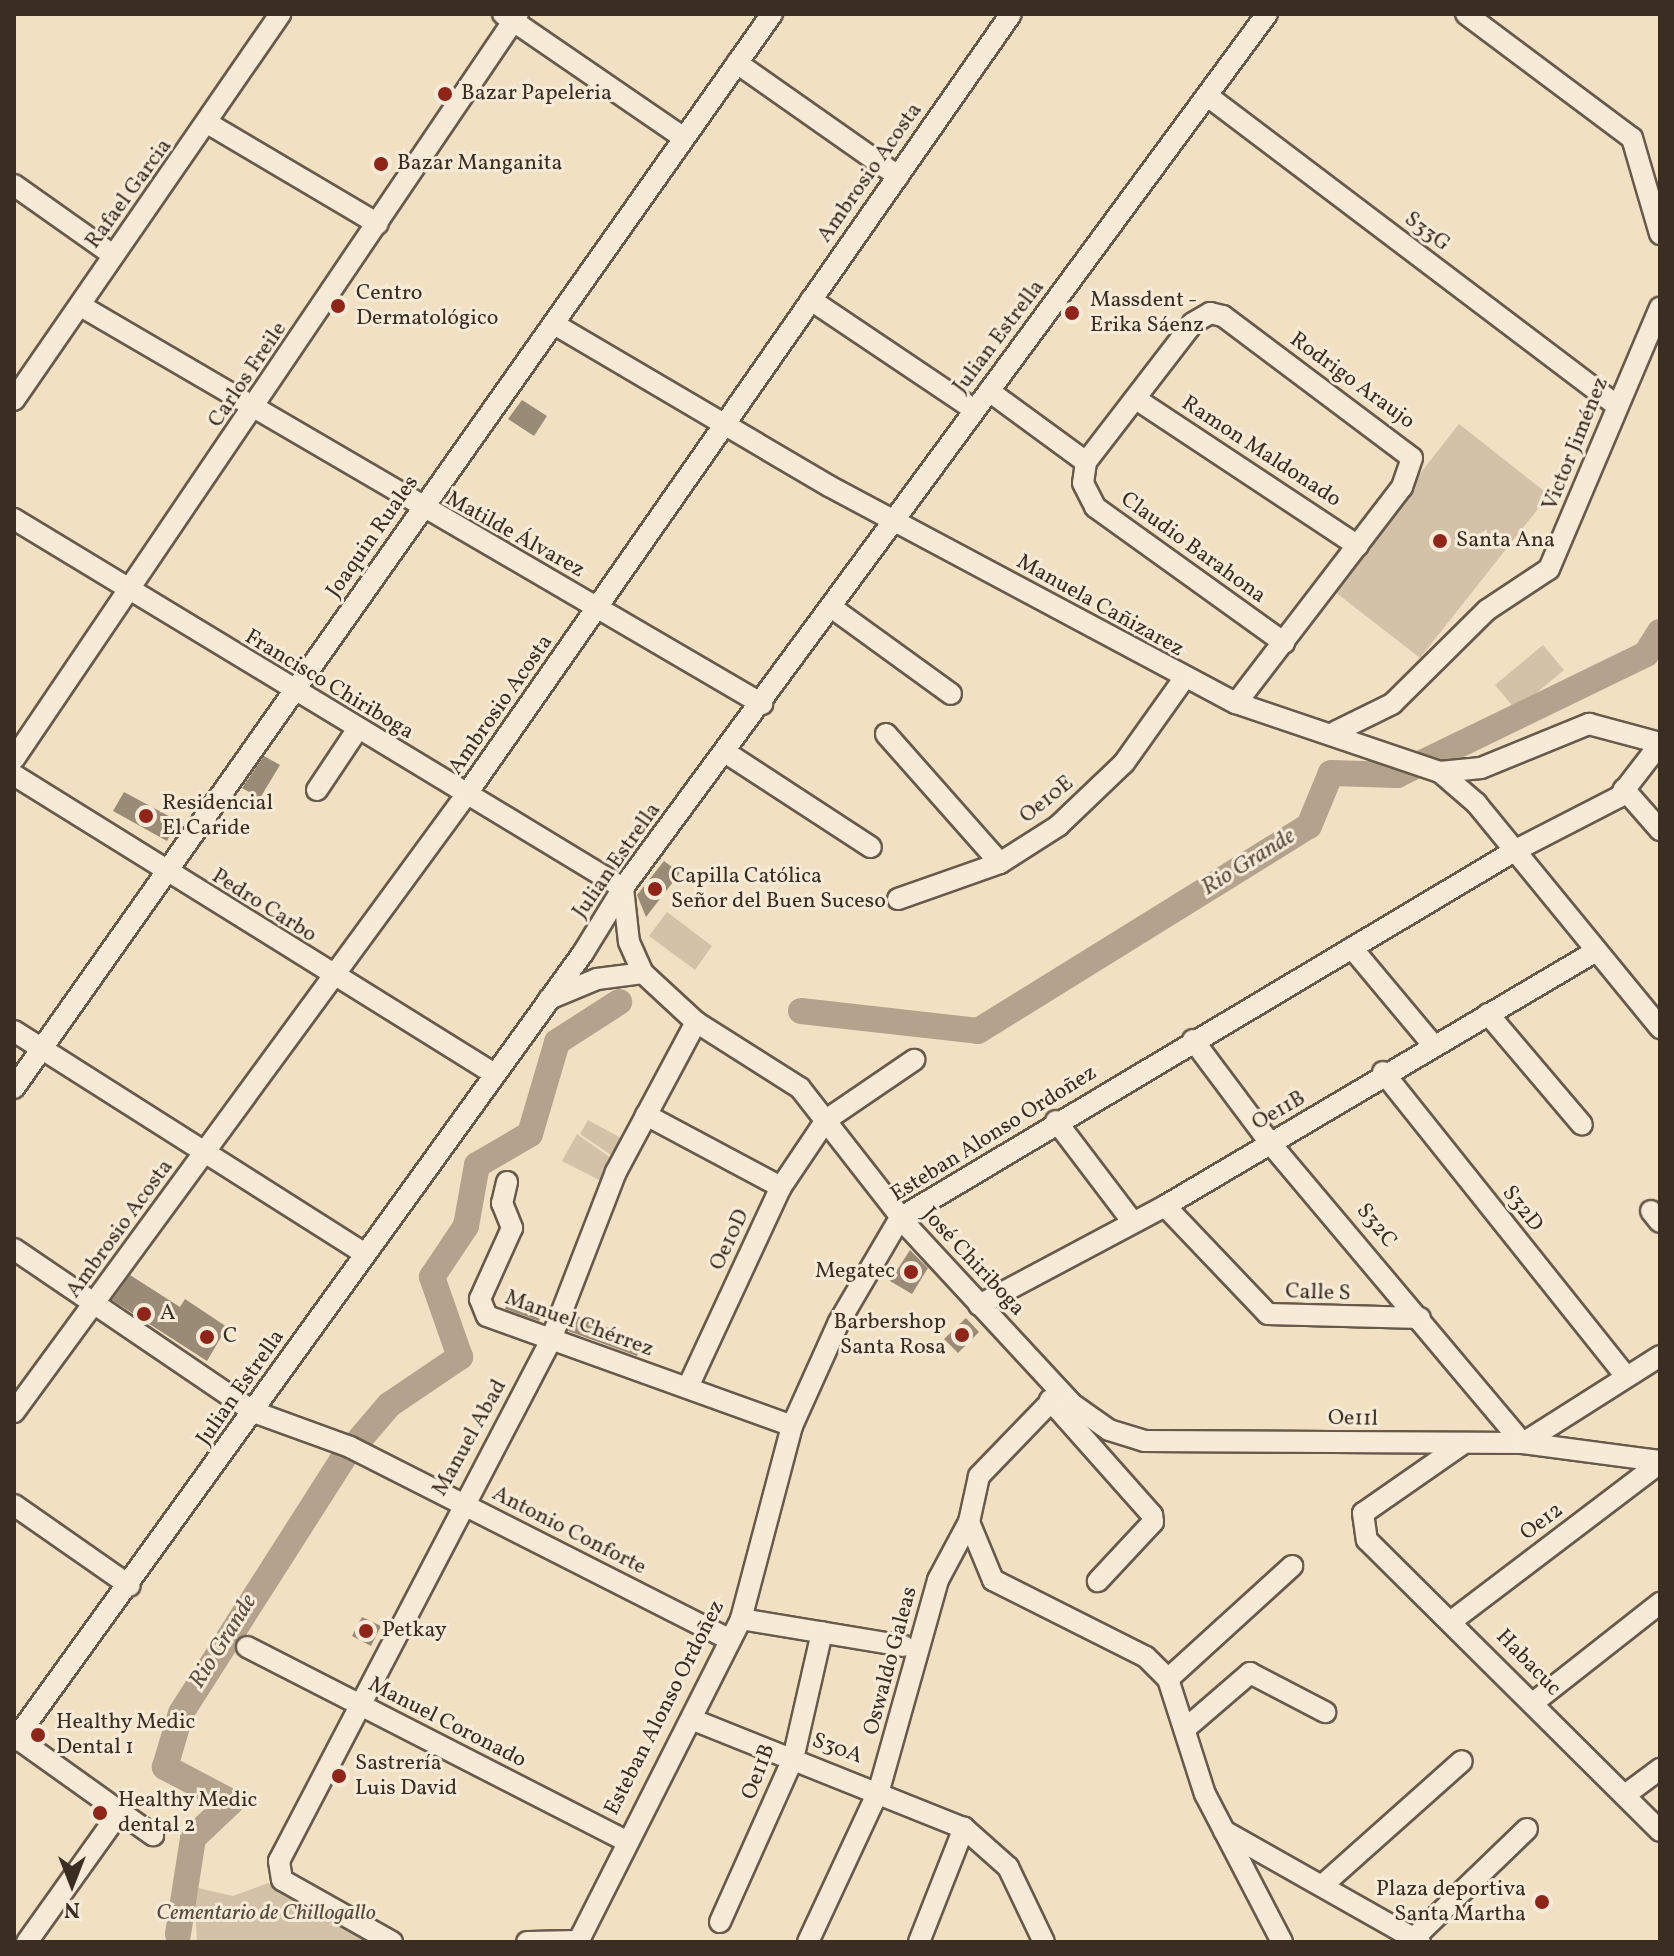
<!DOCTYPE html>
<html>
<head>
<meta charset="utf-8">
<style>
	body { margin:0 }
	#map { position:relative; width:1674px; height:1956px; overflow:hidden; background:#f2e0c3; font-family:Vollkorn,serif }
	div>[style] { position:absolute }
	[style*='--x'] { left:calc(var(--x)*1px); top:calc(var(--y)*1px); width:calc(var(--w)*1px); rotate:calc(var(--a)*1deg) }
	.green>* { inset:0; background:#d3c2a8 }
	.river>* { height:26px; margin:-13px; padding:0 13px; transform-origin:13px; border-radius:13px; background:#b3a38d }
	.building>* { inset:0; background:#9a8b76 }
	.roads { filter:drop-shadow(2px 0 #685a4b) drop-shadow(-2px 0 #685a4b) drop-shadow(0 2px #685a4b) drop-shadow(0 -2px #685a4b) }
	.minor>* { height:20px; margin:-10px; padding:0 10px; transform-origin:10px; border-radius:10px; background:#f7ebd8 }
	.dots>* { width:22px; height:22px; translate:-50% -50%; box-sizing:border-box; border:4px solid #f7ebd8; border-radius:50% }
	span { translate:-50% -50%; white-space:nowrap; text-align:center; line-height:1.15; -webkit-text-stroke:6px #f7ebd8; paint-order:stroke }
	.poi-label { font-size:22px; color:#3a2e23 }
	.left { translate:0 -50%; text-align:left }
	.right { translate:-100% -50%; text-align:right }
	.street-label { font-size:22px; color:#3a2e23 }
	.park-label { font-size:22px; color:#594c3e; font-style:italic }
	.water-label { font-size:24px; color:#5e5143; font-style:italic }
	.frame { position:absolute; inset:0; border:16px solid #3a2e23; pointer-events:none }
	.north { position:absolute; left:32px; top:1844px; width:80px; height:80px; -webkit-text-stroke:6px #f7ebd8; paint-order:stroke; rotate:180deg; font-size:22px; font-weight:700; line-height:32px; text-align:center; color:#3a2e23 }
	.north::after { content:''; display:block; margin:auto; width:28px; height:36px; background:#3a2e23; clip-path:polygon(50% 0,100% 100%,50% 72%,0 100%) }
</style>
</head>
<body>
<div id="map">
	<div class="green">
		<div style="clip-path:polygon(1459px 424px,1549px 495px,1420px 658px,1330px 588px)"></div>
		<div style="clip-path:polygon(1543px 645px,1564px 670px,1516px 710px,1495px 685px)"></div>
		<div style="clip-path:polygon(667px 912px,712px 946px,695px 970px,649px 936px)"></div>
		<div style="clip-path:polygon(588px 1120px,621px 1138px,611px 1155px,580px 1134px)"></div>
		<div style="clip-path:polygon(577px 1134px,615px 1161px,603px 1182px,562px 1161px)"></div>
		<div style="clip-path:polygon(268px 1883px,368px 1942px,197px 1942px,194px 1887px,233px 1896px)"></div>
	</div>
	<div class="river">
		<div style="--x:801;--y:1011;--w:178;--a:6.4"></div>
		<div style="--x:978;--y:1031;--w:389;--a:-31.8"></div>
		<div style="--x:1309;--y:826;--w:57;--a:-67.5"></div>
		<div style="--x:1331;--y:773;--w:66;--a:1.7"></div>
		<div style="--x:1397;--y:775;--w:277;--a:-25.9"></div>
		<div style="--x:1646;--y:654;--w:26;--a:-58"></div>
		<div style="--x:360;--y:1439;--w:45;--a:-49.5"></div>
		<div style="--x:389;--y:1405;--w:86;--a:-34.1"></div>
		<div style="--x:460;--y:1357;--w:85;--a:-109.3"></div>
		<div style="--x:432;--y:1277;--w:61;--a:-56.3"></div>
		<div style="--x:466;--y:1226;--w:62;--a:-79.8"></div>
		<div style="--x:477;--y:1165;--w:61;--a:-30.3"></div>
		<div style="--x:530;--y:1134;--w:96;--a:-73.6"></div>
		<div style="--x:557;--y:1042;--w:74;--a:-32.8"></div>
		<div style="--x:178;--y:1934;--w:97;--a:-81.1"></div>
		<div style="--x:193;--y:1838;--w:52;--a:-43.5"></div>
		<div style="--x:231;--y:1802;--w:75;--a:-152.1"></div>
		<div style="--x:165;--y:1767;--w:56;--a:-73.5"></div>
		<div style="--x:181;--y:1713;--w:303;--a:-57.5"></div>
	</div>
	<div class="building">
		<div style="clip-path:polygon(522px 400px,547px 416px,534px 436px,508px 419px)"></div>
		<div style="clip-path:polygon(264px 756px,280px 765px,260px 798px,242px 788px)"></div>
		<div style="clip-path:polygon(124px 792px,178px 821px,167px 841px,113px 811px)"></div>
		<div style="clip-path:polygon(664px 861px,680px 873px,646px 917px,637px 895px)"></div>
		<div style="clip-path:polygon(910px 1250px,928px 1268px,912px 1294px,890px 1281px)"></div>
		<div style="clip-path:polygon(130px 1275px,180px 1307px,185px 1299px,227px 1327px,207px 1361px,112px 1300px)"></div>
		<div style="clip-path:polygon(511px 1295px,545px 1308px,539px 1321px,505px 1309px)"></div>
		<div style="clip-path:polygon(574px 1315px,643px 1341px,637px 1356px,568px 1331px)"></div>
		<div style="clip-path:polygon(966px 1318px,979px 1332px,958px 1353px,944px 1339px)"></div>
		<div style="clip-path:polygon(362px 1617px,381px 1626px,371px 1646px,352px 1636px)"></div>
	</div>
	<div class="roads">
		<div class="minor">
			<div style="--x:503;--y:14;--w:219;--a:34.4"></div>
			<div style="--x:1466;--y:14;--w:207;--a:36.8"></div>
			<div style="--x:1632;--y:138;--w:100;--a:73.7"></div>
			<div style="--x:737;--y:63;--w:197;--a:35.1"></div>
			<div style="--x:1209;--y:97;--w:510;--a:37.12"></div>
			<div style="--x:209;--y:124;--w:196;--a:30.6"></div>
			<div style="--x:14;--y:185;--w:121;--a:35.3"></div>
			<div style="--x:811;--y:300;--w:197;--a:33.9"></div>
			<div style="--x:81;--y:306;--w:789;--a:30.3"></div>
			<div style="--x:554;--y:324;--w:319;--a:30.5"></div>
			<div style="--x:829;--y:486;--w:461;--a:28.1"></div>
			<div style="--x:1236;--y:703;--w:215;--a:18.7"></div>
			<div style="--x:1440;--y:772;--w:41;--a:-5.6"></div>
			<div style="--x:1481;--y:768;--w:117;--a:-22.2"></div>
			<div style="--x:1589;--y:724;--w:73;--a:15"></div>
			<div style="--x:989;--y:391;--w:120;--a:36.2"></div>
			<div style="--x:1086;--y:462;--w:21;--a:98"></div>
			<div style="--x:1083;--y:483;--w:27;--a:63"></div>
			<div style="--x:1095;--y:507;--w:233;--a:35.7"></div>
			<div style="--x:1136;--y:399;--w:266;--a:33.5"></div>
			<div style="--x:14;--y:400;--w:469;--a:-55.4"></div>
			<div style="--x:1086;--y:462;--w:175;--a:-52.4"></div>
			<div style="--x:1193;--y:323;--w:20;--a:-30"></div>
			<div style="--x:1210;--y:313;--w:13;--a:13"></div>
			<div style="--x:1223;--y:316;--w:236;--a:36.9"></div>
			<div style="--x:1412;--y:458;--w:31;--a:109"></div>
			<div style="--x:1402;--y:487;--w:272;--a:127.5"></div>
			<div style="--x:14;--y:519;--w:712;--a:31.21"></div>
			<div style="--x:831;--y:607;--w:148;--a:35.9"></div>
			<div style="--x:1335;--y:732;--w:64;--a:-26.2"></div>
			<div style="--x:1392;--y:704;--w:134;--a:-44.7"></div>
			<div style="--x:1487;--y:610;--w:74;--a:-33.5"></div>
			<div style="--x:1549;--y:569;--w:284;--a:-67"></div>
			<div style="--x:886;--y:734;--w:172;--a:48.5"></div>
			<div style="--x:725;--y:752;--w:174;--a:33.1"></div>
			<div style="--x:14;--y:759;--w:899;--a:-55.92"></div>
			<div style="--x:1440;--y:772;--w:48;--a:40.7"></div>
			<div style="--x:1476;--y:803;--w:291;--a:50.7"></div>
			<div style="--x:14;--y:775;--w:564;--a:31.89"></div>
			<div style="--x:1624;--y:789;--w:55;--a:48.7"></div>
			<div style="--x:317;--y:790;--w:72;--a:-56.3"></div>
			<div style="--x:623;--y:888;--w:54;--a:83.7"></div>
			<div style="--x:629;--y:942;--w:34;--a:66"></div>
			<div style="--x:643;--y:973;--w:72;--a:42.8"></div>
			<div style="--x:696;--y:1022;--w:123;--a:32.4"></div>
			<div style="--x:800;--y:1088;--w:179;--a:52"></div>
			<div style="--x:910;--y:1229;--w:238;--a:47.2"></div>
			<div style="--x:1072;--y:1404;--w:45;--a:35.1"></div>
			<div style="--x:1109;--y:1430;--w:37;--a:17"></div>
			<div style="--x:1144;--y:1441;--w:379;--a:0.3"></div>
			<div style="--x:1523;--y:1443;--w:138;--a:7.5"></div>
			<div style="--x:898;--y:899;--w:108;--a:-19.4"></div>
			<div style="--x:1000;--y:863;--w:69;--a:-32.5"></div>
			<div style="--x:1058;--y:826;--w:91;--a:-43.7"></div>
			<div style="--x:1124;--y:763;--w:102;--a:-54.6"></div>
			<div style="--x:1352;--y:948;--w:126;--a:50.1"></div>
			<div style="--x:549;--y:999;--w:52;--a:-22.6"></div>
			<div style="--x:597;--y:979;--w:46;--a:-7.4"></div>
			<div style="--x:1488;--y:1014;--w:145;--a:49.7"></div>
			<div style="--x:14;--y:1031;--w:414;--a:32.4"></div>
			<div style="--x:1193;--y:1040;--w:129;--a:53.2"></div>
			<div style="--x:1270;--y:1143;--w:392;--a:49.9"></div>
			<div style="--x:1523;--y:1443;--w:162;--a:-32.4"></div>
			<div style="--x:1383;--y:1072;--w:388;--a:51.4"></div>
			<div style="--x:14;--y:1088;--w:1315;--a:-54.79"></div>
			<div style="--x:646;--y:1115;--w:153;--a:28.1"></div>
			<div style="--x:1056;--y:1121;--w:126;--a:52.8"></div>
			<div style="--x:507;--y:1182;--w:22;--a:103"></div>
			<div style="--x:502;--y:1203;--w:27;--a:68"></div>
			<div style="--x:512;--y:1228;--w:78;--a:114.3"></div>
			<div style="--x:480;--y:1299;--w:18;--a:68"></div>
			<div style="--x:487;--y:1316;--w:324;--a:19.8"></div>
			<div style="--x:1165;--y:1206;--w:149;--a:46.4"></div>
			<div style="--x:1268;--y:1314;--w:152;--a:1.5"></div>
			<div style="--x:1651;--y:1211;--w:14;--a:51"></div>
			<div style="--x:14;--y:1249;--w:290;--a:34.2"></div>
			<div style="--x:254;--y:1412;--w:102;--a:20"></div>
			<div style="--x:350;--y:1447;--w:426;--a:26.9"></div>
			<div style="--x:979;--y:1305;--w:211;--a:-28"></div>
			<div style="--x:1165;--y:1206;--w:499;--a:-30.6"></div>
			<div style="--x:688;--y:1387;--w:221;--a:-65.1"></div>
			<div style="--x:781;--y:1187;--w:81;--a:-56.1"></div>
			<div style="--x:826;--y:1120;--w:107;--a:-34.3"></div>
			<div style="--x:1050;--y:1400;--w:154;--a:48.4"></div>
			<div style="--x:1152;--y:1515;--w:7;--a:82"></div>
			<div style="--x:1153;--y:1522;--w:81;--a:133"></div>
			<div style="--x:14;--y:1412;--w:765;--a:-53.77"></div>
			<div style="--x:466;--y:795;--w:952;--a:-55.09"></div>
			<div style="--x:1461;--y:1445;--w:119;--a:145.2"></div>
			<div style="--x:1363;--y:1513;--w:27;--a:82"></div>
			<div style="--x:1367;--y:1540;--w:413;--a:44.8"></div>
			<div style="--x:14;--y:1505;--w:141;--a:34.9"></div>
			<div style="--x:969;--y:1522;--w:63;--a:67.5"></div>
			<div style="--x:993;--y:1580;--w:171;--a:26.7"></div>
			<div style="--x:1146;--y:1657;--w:31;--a:45"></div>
			<div style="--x:1168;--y:1679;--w:121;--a:72.2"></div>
			<div style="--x:1205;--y:1794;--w:167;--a:62.5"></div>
			<div style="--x:741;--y:1619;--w:165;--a:9.4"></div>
			<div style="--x:1453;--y:1620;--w:260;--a:-37.2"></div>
			<div style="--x:247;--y:1647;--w:426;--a:27.1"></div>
			<div style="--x:1168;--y:1679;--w:168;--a:-42.3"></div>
			<div style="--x:1533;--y:1703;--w:162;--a:-38.2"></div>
			<div style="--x:691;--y:1719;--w:294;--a:21.8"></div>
			<div style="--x:964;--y:1828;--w:59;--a:41.6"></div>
			<div style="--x:1008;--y:1867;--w:83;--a:64.4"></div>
			<div style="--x:1185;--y:1729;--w:86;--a:-40.7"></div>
			<div style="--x:1250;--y:1673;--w:85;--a:27.5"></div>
			<div style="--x:14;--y:1736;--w:171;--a:35.5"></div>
			<div style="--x:14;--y:1741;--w:972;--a:-54.17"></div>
			<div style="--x:583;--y:953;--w:76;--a:-58.4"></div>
			<div style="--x:623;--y:888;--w:1086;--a:-53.62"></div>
			<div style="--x:1625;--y:1795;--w:44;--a:-36.6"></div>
			<div style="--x:1224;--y:1831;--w:225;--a:29.5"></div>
			<div style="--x:1325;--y:1883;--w:183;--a:-41.7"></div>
			<div style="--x:720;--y:1922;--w:179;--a:-65.9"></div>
			<div style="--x:793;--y:1759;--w:130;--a:-77.1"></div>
			<div style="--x:1414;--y:1938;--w:157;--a:-44"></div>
			<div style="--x:27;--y:1942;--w:158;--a:-54.5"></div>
			<div style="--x:392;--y:1942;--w:126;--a:-150.6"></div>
			<div style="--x:282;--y:1880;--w:19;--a:-99"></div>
			<div style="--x:279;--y:1861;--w:585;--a:-62.43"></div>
			<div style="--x:550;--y:1342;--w:182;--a:-68.8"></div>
			<div style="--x:616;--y:1172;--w:170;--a:-61.9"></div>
			<div style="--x:527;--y:1942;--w:51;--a:-1.1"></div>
			<div style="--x:578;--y:1942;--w:362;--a:-63.2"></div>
			<div style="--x:741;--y:1619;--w:200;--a:-75.2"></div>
			<div style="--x:792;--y:1426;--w:114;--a:-65.7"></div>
			<div style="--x:839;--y:1322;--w:121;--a:-59.6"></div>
			<div style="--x:900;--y:1218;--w:718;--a:-30.85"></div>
			<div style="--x:1516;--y:850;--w:116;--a:-27.2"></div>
			<div style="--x:1619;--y:797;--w:67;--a:-52.3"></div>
			<div style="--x:808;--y:1942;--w:168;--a:-65"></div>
			<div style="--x:879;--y:1790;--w:218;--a:-74.3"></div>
			<div style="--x:938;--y:1580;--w:66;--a:-61.9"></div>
			<div style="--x:969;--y:1522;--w:47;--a:-77.7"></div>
			<div style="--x:979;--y:1476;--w:117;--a:-46"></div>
			<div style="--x:919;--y:1942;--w:123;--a:-68.5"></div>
		</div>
	</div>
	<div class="dots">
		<div style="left:445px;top:94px;background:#8f2418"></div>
		<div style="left:381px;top:164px;background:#8f2418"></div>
		<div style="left:338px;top:306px;background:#8f2418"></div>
		<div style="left:1072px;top:313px;background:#8f2418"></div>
		<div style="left:1440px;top:541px;background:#8f2418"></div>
		<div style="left:146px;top:816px;background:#8f2418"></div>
		<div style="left:655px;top:889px;background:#8f2418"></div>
		<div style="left:911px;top:1272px;background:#8f2418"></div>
		<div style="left:144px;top:1314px;background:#8f2418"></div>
		<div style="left:962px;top:1335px;background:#8f2418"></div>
		<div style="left:207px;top:1337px;background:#8f2418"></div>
		<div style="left:366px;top:1631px;background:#8f2418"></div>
		<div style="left:38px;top:1735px;background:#8f2418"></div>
		<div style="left:339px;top:1776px;background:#8f2418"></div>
		<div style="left:100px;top:1813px;background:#8f2418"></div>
		<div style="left:1542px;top:1902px;background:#8f2418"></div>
	</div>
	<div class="poi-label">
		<span class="left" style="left:461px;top:94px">Bazar Papeleria</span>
		<span class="left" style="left:397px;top:164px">Bazar Manganita</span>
		<span class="left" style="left:356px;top:306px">Centro<br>Dermatológico</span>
		<span class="left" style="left:1090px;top:313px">Massdent -<br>Erika Sáenz</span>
		<span class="left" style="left:1456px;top:541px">Santa Ana</span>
		<span class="left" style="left:162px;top:816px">Residencial<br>El Caride</span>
		<span class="left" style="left:671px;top:889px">Capilla Católica<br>Señor del Buen Suceso</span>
		<span class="right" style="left:895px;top:1272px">Megatec</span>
		<span class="left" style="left:160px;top:1314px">A</span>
		<span class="right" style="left:946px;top:1335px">Barbershop<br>Santa Rosa</span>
		<span class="left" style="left:223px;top:1337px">C</span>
		<span class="left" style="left:382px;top:1631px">Petkay</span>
		<span class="left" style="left:56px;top:1735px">Healthy Medic<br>Dental 1</span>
		<span class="left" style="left:355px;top:1776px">Sastrería<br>Luis David</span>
		<span class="left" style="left:118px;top:1813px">Healthy Medic<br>dental 2</span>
		<span class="right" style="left:1526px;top:1902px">Plaza deportiva<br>Santa Martha</span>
	</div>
	<div class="street-label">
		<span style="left:870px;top:173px;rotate:-55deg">Ambrosio Acosta</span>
		<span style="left:129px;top:194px;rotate:-54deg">Rafael Garcia</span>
		<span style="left:1427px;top:232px;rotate:37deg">S33G</span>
		<span style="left:999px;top:337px;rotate:-53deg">Julian Estrella</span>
		<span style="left:248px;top:375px;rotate:-56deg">Carlos Freile</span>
		<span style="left:1352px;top:381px;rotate:36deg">Rodrigo Araujo</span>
		<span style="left:1576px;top:444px;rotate:-68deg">Victor Jiménez</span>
		<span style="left:1261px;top:452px;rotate:33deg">Ramon Maldonado</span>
		<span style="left:515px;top:535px;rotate:29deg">Matilde Álvarez</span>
		<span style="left:373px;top:537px;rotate:-55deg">Joaquin Ruales</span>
		<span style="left:1193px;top:548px;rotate:36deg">Claudio Barahona</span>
		<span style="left:1100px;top:606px;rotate:29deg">Manuela Cañizarez</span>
		<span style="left:329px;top:685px;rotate:31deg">Francisco Chiriboga</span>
		<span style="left:501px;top:705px;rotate:-55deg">Ambrosio Acosta</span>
		<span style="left:1047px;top:800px;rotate:-39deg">Oe10E</span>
		<span style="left:617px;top:861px;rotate:-55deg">Julian Estrella</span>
		<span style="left:264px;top:906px;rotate:32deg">Pedro Carbo</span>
		<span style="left:1279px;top:1111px;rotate:-30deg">Oe11B</span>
		<span style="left:994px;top:1134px;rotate:-32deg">Esteban Alonso Ordoñez</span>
		<span style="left:1522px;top:1209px;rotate:52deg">S32D</span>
		<span style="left:1376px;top:1226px;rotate:51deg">S32C</span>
		<span style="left:120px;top:1229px;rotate:-54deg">Ambrosio Acosta</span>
		<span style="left:730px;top:1240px;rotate:-65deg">Oe10D</span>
		<span style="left:973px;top:1262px;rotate:47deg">José Chiriboga</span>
		<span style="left:1318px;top:1293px;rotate:2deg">Calle S</span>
		<span style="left:579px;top:1324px;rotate:20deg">Manuel Chérrez</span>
		<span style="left:241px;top:1388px;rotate:-55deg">Julian Estrella</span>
		<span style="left:1353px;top:1419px;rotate:1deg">Oe11l</span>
		<span style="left:470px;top:1438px;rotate:-61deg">Manuel Abad</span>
		<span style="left:1542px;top:1522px;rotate:-37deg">Oe12</span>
		<span style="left:569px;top:1531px;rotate:27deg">Antonio Conforte</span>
		<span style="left:891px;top:1661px;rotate:-75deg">Oswaldo Galeas</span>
		<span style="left:1528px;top:1663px;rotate:46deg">Habacuc</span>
		<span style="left:665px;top:1708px;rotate:-63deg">Esteban Alonso Ordoñez</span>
		<span style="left:447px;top:1723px;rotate:27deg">Manuel Coronado</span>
		<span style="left:837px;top:1749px;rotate:20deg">S30A</span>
		<span style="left:759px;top:1772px;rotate:-69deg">Oe11B</span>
	</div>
	<div class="park-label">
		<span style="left:266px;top:1914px">Cementario de Chillogallo</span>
	</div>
	<div class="water-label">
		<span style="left:1249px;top:863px;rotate:-32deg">Rio Grande</span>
		<span style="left:224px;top:1642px;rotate:-58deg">Rio Grande</span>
	</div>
	<div class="frame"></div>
	<div class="north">N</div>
</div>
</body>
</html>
